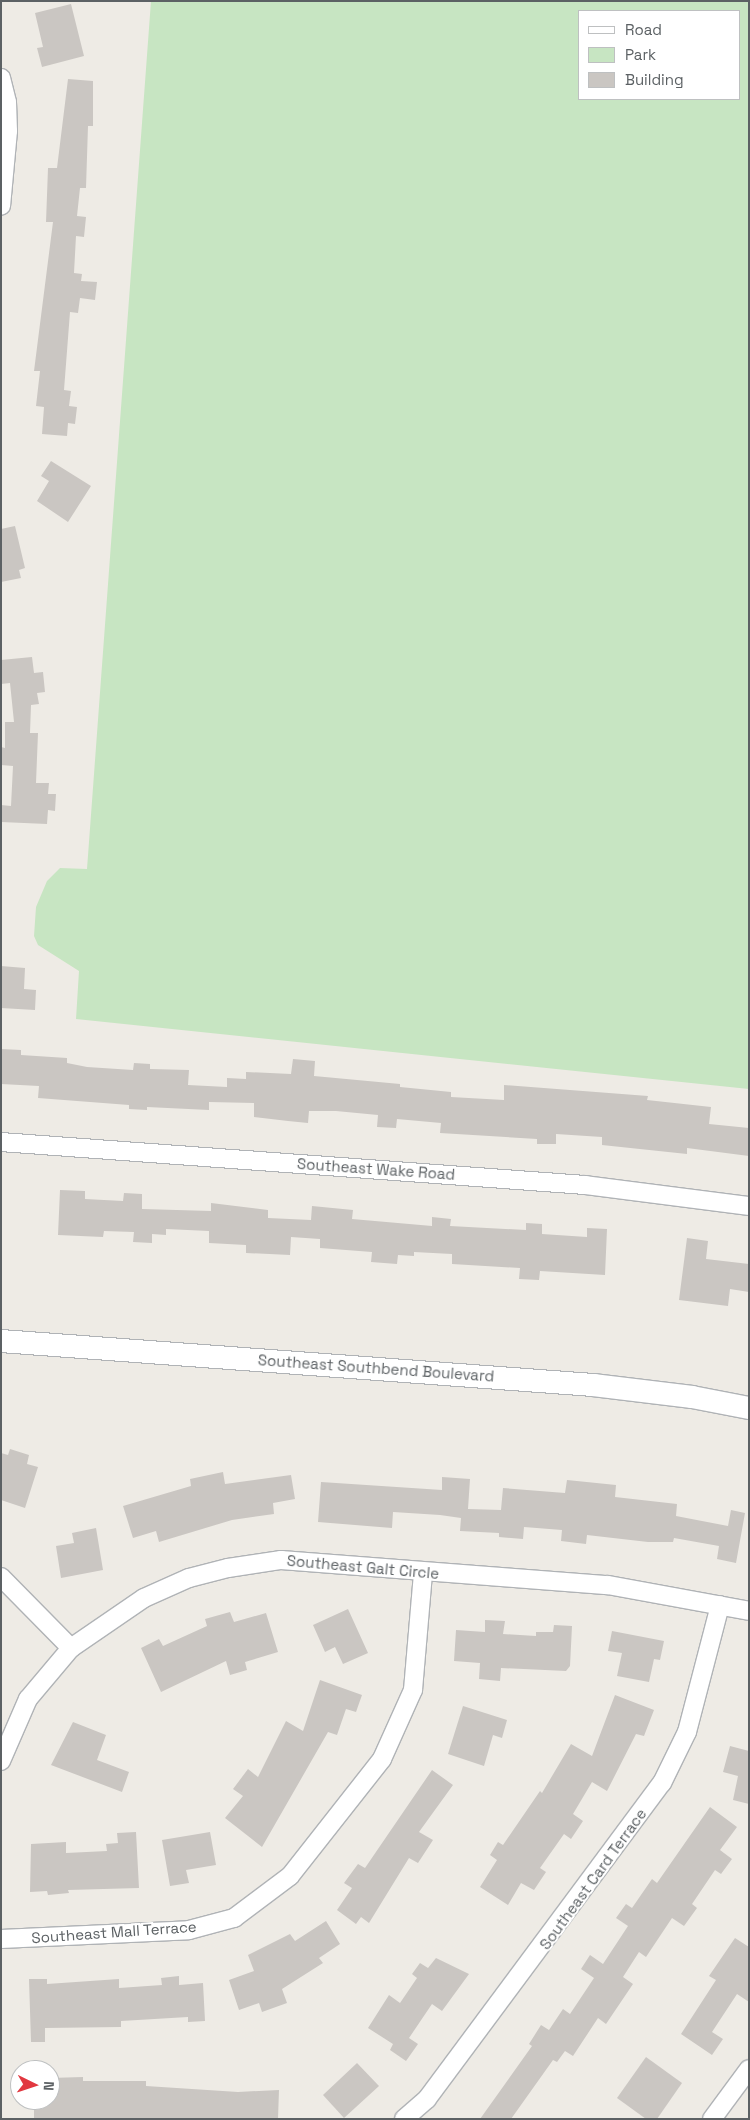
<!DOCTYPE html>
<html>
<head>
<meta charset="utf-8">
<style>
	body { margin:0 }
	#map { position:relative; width:750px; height:2120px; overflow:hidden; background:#eeebe5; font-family:"Space Grotesk",sans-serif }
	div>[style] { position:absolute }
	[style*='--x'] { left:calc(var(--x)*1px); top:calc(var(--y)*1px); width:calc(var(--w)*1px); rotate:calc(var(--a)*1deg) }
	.green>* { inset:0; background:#c7e5c2 }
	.building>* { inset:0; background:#cac6c2 }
	.roads { filter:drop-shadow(1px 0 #b0b3b6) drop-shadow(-1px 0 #b0b3b6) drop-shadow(0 1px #b0b3b6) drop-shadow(0 -1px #b0b3b6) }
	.minor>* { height:18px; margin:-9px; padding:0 9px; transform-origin:9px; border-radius:9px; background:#fff }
	.tertiary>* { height:22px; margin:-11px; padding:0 11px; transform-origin:11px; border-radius:11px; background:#fff }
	span { translate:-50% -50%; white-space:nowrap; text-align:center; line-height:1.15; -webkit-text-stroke:4px #fff; paint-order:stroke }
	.street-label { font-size:15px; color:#5c6164 }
	.frame { position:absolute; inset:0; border:2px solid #5c6164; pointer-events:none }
	.legend { position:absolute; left:578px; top:10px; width:162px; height:90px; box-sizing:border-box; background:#fff; border:1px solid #bec0c1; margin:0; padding:6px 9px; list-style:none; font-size:15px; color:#5c6164 }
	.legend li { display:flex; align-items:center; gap:10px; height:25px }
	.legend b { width:25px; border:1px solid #bec0c1 }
	.north { position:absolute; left:10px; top:2060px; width:50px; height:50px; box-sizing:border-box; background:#fff; border:1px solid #bec0c1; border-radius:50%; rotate:94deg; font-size:14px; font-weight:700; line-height:20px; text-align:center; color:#5c6164 }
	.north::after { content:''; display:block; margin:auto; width:18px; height:22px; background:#e13840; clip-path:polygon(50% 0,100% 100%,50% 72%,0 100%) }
</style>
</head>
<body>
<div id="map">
	<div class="green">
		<div style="clip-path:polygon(evenodd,151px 1px,749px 1px,749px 1089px,76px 1019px,79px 971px,38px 945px,34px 936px,36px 907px,47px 881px,60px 868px,87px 869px,151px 1px,739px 11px,739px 99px,579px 99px,579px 11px,739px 11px)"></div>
	</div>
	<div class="building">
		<div style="clip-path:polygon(71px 4px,84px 56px,42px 67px,37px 48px,43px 47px,35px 13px)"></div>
		<div style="clip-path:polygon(68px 79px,93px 81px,93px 126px,88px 126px,86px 188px,80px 188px,77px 216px,86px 217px,84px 237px,76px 236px,74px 273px,82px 274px,81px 281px,97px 282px,95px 300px,80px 298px,78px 313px,70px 312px,64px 390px,71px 391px,69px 406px,77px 407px,75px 424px,68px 423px,67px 436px,42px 434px,44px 407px,36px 406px,40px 371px,34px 371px,53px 222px,46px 222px,48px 168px,57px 168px)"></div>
		<div style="clip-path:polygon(51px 461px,91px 486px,68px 522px,37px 501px,49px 481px,41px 476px)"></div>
		<div style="clip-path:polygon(15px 526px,25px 568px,19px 570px,21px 578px,1px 582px,1px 529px)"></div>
		<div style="clip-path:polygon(32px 657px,34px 673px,43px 672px,45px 692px,37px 693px,39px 704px,31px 705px,30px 733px,38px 733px,36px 783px,49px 783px,48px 794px,56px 794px,55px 811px,48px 810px,47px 824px,1px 822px,1px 805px,11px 806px,13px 766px,1px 765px,1px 747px,5px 748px,5px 722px,14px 722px,10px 683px,1px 684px,1px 660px)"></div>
		<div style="clip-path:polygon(1px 966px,25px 968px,24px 989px,36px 990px,35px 1010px,1px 1008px)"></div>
		<div style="clip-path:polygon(1px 1049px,21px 1050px,21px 1055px,67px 1058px,67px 1063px,87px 1067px,133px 1070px,134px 1063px,150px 1064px,150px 1069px,189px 1070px,188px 1085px,227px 1087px,227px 1078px,246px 1079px,246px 1072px,291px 1074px,293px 1059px,315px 1061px,314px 1076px,400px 1084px,400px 1087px,451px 1092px,451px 1097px,504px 1100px,504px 1085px,648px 1096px,647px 1100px,711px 1107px,709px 1124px,749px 1128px,749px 1156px,687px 1148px,687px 1154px,602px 1145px,602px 1137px,556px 1134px,556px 1144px,537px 1144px,537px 1139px,440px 1133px,441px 1123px,397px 1119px,396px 1128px,377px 1127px,378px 1115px,336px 1111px,309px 1111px,308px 1123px,288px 1121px,254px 1117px,254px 1103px,209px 1102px,209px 1110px,147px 1107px,147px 1110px,129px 1109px,129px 1105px,38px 1098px,39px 1086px,1px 1084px)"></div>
		<div style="clip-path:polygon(60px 1190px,85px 1191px,85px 1199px,123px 1201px,124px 1193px,142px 1194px,142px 1209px,211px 1211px,211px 1203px,268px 1210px,268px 1218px,311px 1220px,312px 1206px,353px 1210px,352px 1219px,432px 1226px,432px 1217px,451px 1219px,450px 1226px,526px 1230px,526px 1223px,542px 1224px,542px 1234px,587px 1237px,587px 1228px,607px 1229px,605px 1275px,540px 1271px,539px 1280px,519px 1279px,520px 1268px,452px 1264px,452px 1254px,414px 1252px,414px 1256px,398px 1255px,397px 1264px,371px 1262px,372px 1252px,320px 1248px,320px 1239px,291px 1237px,290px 1255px,246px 1253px,246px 1245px,209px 1243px,209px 1231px,166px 1229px,166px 1235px,152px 1234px,152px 1243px,133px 1242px,134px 1232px,104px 1231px,103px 1237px,58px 1235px)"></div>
		<div style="clip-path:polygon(687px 1238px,708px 1241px,706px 1259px,749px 1264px,749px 1292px,730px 1289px,728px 1306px,679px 1300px)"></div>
		<div style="clip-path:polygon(10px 1449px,29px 1455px,27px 1464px,38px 1467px,25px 1508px,1px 1500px,1px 1453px,8px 1455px)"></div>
		<div style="clip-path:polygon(223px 1472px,225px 1484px,291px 1475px,295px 1499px,273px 1503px,274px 1514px,232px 1520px,159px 1542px,156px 1531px,133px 1538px,123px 1506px,191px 1486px,190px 1479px)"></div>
		<div style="clip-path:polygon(442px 1477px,470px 1479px,468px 1509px,501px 1510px,503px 1488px,565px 1493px,567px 1480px,616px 1485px,615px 1497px,677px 1504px,676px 1516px,728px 1526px,731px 1510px,745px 1513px,736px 1563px,717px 1559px,719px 1546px,674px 1538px,673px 1542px,648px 1542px,587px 1535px,586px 1544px,561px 1541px,562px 1530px,524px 1527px,523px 1539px,499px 1537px,499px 1533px,460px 1531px,461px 1518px,440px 1515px,393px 1512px,392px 1528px,318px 1522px,321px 1482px,442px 1490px)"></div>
		<div style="clip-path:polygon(96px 1528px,103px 1570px,61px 1578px,56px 1546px,74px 1543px,72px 1533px)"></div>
		<div style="clip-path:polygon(348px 1609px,368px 1653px,343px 1664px,335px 1647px,325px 1652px,313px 1625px)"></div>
		<div style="clip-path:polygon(230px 1612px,234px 1622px,266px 1613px,278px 1652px,245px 1662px,247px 1670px,230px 1675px,226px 1661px,161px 1692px,141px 1648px,159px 1639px,163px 1646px,207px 1626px,205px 1619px)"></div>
		<div style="clip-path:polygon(485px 1620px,505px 1621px,503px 1634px,536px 1636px,536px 1632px,553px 1632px,554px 1625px,572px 1626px,570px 1666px,566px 1671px,501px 1668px,500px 1681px,479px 1679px,480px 1663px,454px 1661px,456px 1630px,485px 1632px)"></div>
		<div style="clip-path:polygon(612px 1631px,664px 1641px,660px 1660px,654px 1659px,649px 1682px,617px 1676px,622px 1653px,608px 1651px)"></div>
		<div style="clip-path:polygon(320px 1680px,362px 1695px,356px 1712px,346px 1709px,337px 1735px,328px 1732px,262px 1847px,225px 1818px,243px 1796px,233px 1789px,248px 1769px,258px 1777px,286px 1721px,303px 1731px)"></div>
		<div style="clip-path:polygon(615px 1695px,654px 1710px,644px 1736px,636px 1734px,607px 1791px,592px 1782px,573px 1814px,583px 1821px,571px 1839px,564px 1834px,540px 1868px,546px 1872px,534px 1890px,521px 1883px,508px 1905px,480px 1887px,497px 1860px,490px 1855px,498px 1842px,503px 1845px,540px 1791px,542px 1793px,571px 1744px,592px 1756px)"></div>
		<div style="clip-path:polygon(463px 1706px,507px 1720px,502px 1738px,493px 1735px,484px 1766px,448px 1754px)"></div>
		<div style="clip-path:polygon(73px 1722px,106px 1735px,97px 1760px,129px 1772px,122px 1792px,51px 1765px)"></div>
		<div style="clip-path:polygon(730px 1746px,749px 1751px,749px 1804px,733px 1800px,738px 1776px,723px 1772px)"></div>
		<div style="clip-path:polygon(432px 1770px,453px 1785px,419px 1832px,433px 1840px,418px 1863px,409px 1858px,369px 1923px,361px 1917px,356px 1924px,337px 1910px,352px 1888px,344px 1883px,358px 1864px,365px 1868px)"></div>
		<div style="clip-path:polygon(710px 1807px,737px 1827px,720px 1850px,732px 1859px,721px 1874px,715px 1870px,692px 1904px,697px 1908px,684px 1926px,672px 1918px,646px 1957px,639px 1952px,623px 1977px,633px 1984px,606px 2024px,598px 2018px,573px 2056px,565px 2051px,557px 2062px,553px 2060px,511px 2119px,480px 2119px,532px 2046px,529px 2044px,541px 2025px,549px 2030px,563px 2009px,570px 2014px,594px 1978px,581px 1969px,590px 1955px,603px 1964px,628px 1926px,616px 1918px,626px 1904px,632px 1908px,652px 1879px,657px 1883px)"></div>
		<div style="clip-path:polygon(136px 1832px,139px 1888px,68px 1890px,69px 1893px,48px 1895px,47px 1891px,30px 1892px,31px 1844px,66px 1842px,66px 1853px,107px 1851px,106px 1844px,118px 1843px,117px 1833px)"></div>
		<div style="clip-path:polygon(210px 1832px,216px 1865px,186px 1870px,189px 1883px,170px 1886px,162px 1840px)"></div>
		<div style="clip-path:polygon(326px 1921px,340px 1944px,319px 1958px,323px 1963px,282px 1989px,287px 2003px,262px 2012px,259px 2003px,239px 2010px,229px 1980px,254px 1971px,248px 1955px,290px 1934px,295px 1941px)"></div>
		<div style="clip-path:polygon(735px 1938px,749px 1947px,749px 2002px,737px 1994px,712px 2032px,723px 2039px,712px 2055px,681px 2034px,716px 1980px,709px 1976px)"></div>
		<div style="clip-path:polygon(436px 1958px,469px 1974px,442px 2011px,432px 2004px,409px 2038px,418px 2044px,406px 2061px,390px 2050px,393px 2044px,368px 2028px,389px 1995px,400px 2003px,417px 1978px,412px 1974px,420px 1963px,428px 1968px)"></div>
		<div style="clip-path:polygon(179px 1976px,179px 1985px,203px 1983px,205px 2021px,188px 2022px,188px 2017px,121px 2021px,121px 2027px,45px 2028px,45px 2042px,31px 2042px,29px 1979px,47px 1979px,47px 1984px,119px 1979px,119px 1988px,162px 1985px,161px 1978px)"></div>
		<div style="clip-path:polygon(646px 2057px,682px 2083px,657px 2119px,646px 2119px,617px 2098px)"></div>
		<div style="clip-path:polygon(357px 2063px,379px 2086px,344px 2118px,323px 2095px)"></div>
		<div style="clip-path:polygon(83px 2077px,83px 2081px,146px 2081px,146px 2086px,238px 2092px,279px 2090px,278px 2119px,34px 2119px,34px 2100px,50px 2100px,50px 2078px)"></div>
	</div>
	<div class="roads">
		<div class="minor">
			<div style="--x:1;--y:78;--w:25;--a:76"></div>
			<div style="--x:7;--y:102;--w:29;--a:88"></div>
			<div style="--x:8;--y:131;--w:75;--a:95.3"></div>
			<div style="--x:1;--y:1142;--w:586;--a:4.21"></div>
			<div style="--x:585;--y:1185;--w:165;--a:7.3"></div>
			<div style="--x:1;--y:1577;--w:100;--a:45.4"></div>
			<div style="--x:1;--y:1761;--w:68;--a:-66.5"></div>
			<div style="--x:28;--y:1699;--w:67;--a:-49.9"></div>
			<div style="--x:71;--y:1648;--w:88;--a:-34.4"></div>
			<div style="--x:144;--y:1598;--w:49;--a:-24"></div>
			<div style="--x:189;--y:1578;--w:40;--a:-14.4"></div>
			<div style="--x:228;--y:1568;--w:54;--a:-8.6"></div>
			<div style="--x:281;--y:1560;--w:328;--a:4.4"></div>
			<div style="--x:608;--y:1585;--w:143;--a:10.4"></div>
			<div style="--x:1;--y:1939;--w:188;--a:-2.7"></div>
			<div style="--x:189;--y:1930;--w:47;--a:-14.9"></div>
			<div style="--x:234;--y:1918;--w:70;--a:-36.9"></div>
			<div style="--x:290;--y:1876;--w:149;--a:-51.8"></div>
			<div style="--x:382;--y:1759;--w:76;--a:-65.8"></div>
			<div style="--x:413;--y:1690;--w:117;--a:-85.1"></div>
			<div style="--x:404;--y:2119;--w:30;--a:-41"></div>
			<div style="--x:427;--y:2099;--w:394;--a:-53.4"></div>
			<div style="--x:662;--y:1783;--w:57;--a:-63.9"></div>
			<div style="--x:687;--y:1732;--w:131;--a:-75.4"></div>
			<div style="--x:712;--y:2119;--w:62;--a:-53.5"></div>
		</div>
		<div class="tertiary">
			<div style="--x:1;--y:1341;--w:594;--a:4.25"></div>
			<div style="--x:593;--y:1385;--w:100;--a:6.9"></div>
			<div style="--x:692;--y:1397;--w:58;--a:10.9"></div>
		</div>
	</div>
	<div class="street-label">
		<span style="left:376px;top:1169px;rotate:4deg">Southeast Wake Road</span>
		<span style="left:376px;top:1368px;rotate:4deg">Southeast Southbend Boulevard</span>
		<span style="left:363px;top:1567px;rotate:5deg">Southeast Galt Circle</span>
		<span style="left:593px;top:1879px;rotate:-54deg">Southeast Card Terrace</span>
		<span style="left:114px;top:1932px;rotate:-4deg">Southeast Mall Terrace</span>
	</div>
	<div class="frame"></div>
	<ul class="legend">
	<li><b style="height:6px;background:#fff"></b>Road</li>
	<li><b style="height:14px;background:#c7e5c2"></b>Park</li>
	<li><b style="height:14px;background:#cac6c2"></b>Building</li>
	</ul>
	<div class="north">N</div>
</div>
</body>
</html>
